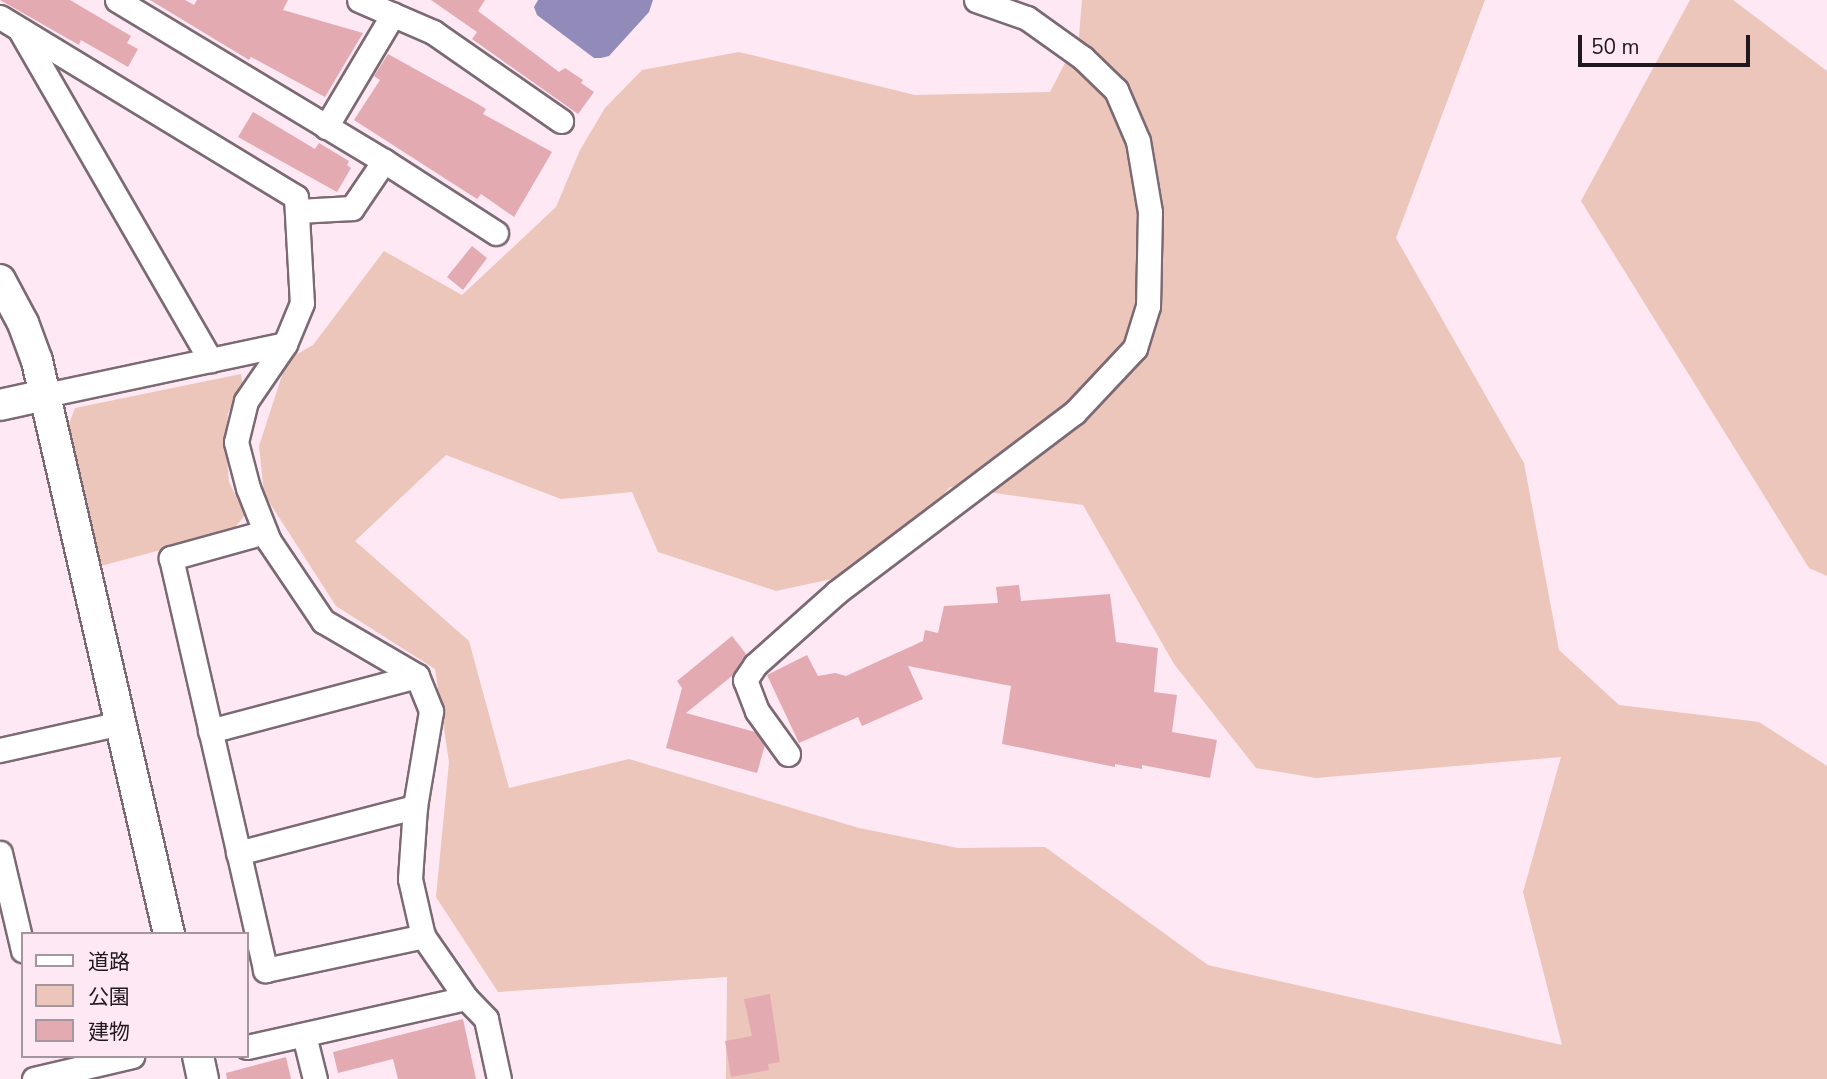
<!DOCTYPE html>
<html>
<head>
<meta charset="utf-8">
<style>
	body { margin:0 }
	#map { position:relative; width:1827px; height:1079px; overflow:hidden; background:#fde8f4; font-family:"Nunito Sans","Noto Sans JP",sans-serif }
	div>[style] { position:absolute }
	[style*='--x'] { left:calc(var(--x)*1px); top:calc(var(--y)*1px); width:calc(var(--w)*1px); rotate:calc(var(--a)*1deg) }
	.green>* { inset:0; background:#ecc6bb }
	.water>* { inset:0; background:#928bba }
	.building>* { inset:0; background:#e4aab2 }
	.roads { filter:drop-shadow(2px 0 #7b6a74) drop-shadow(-2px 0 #7b6a74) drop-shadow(0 2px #7b6a74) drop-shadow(0 -2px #7b6a74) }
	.minor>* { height:23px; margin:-11.5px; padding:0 11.5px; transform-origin:11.5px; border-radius:11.5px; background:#fff }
	.tertiary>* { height:30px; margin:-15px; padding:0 15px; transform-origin:15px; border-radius:15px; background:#fff }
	span { translate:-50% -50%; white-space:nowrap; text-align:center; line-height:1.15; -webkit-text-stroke:5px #fde8f4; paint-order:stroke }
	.legend { position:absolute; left:21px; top:932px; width:228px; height:126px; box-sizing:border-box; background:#fde8f4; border:2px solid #a5959e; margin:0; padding:9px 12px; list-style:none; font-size:21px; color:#20181c }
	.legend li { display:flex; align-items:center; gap:14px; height:35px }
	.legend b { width:35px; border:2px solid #a5959e }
	.scale { position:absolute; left:1578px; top:35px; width:172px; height:32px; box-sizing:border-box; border:4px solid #20181c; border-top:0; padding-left:9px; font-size:21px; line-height:24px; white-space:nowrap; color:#20181c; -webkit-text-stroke:5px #fde8f4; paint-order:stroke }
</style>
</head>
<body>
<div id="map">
	<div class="green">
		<div style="clip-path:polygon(evenodd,1082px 0,1485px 0,1396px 238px,1524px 463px,1559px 650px,1619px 705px,1759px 722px,1827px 766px,1827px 1079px,726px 1079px,727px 977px,498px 992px,436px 897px,449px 762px,435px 669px,336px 606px,264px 494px,259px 446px,287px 360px,313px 345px,384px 251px,462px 295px,556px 207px,580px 150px,605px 108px,642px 70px,739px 52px,915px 95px,1050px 92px,1079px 36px,1082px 0,446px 455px,561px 499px,632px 492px,658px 552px,776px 591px,882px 568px,950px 487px,1083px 505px,1174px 664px,1256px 768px,1316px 778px,1561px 757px,1523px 892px,1562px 1045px,1208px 965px,1045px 847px,958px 848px,859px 828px,629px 759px,509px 788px,469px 641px,355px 541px,446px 455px)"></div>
		<div style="clip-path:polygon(1690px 0,1733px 0,1827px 71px,1827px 576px,1809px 568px,1581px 201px)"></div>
		<div style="clip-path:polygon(241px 374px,243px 386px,228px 413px,226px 447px,229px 482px,245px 515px,232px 531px,97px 567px,67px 429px,75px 408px)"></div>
	</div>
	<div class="water">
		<div style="clip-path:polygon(538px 0,653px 0,649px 12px,609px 56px,601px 58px,594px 58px,537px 15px,534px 7px)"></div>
	</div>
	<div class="building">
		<div style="clip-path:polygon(0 0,70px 0,131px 36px,127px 43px,138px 49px,128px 67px,81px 40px,79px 45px)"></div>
		<div style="clip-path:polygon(150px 0,185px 0,194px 5px,197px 0,288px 0,283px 10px,363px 33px,325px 97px,251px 57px,249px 60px)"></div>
		<div style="clip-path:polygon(431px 0,485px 0,478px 11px,559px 72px,565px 68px,583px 80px,581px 83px,594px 92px,578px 114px,472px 39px,477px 32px)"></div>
		<div style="clip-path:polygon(388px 54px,478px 104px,486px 109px,483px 114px,552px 152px,514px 217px,481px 194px,477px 199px,354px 120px,380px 80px,374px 76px)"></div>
		<div style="clip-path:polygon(253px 112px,315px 149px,319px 143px,349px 161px,347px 165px,351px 168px,337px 192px,238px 137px)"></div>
		<div style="clip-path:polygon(472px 246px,487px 258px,463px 290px,447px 277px)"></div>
		<div style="clip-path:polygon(1019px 585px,1021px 601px,1110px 594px,1116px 642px,1158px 648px,1154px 692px,1177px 695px,1172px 732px,1217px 740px,1210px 778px,1142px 765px,1142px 769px,1115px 764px,1115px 767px,1002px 744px,1011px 686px,908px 666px,923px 699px,862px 726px,858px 717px,799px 743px,767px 675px,807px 655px,818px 676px,835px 673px,846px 676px,923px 641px,925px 630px,938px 633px,944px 606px,998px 603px,996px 587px)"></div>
		<div style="clip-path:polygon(732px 636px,746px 654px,732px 676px,686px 713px,755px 732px,765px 745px,757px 773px,666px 748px,682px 688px,677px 681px)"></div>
		<div style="clip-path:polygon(770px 994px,780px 1062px,768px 1064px,769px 1070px,731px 1077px,725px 1041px,752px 1036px,744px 999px)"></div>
		<div style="clip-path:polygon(463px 1019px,476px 1079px,398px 1079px,393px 1059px,338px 1073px,333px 1052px)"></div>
		<div style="clip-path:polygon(286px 1057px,291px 1079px,227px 1079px,226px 1073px)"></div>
	</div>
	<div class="roads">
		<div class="minor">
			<div style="--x:117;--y:0;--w:312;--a:31.1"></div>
			<div style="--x:384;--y:161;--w:133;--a:32.7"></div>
			<div style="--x:359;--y:0;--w:81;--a:23.4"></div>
			<div style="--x:433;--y:32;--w:156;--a:34.8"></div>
			<div style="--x:0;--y:17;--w:346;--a:31.3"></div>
			<div style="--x:296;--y:197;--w:106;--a:86.8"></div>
			<div style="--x:302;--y:303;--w:44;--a:112.5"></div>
			<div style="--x:285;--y:344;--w:69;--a:124.4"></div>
			<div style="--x:246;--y:401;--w:42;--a:103.7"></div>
			<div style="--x:236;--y:442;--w:48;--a:75.4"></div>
			<div style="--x:248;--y:488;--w:57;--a:68.4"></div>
			<div style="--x:269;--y:541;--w:97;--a:56"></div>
			<div style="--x:323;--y:621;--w:109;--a:30.3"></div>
			<div style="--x:417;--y:676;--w:38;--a:68"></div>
			<div style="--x:431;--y:711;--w:97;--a:99.5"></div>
			<div style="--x:415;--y:807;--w:72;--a:94"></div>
			<div style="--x:410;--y:879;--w:58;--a:77.2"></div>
			<div style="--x:423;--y:936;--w:75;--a:55.3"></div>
			<div style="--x:466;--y:998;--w:29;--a:46"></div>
			<div style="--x:486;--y:1019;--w:61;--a:77.8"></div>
			<div style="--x:21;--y:32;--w:379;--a:60"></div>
			<div style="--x:326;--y:127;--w:131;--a:-59.3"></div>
			<div style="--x:298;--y:211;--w:54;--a:-3.2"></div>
			<div style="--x:352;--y:208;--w:57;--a:-55.8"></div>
			<div style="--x:45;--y:395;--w:245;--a:-12"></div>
			<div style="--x:265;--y:532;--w:98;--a:164.5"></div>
			<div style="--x:171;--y:558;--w:423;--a:77.1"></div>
			<div style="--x:265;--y:970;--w:162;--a:-12.1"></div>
			<div style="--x:210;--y:731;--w:214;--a:-14.9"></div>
			<div style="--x:0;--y:750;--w:124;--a:-12.6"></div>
			<div style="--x:788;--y:754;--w:53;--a:-125.8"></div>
			<div style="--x:757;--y:711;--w:33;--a:-111"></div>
			<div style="--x:745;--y:680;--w:18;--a:-56"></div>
			<div style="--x:755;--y:665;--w:110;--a:-41.7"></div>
			<div style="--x:837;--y:592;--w:297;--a:-37.1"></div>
			<div style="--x:1074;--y:413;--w:89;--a:-46.8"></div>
			<div style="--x:1135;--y:348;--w:44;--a:-72.8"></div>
			<div style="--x:1148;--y:306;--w:94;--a:-88.8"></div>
			<div style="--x:1150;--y:212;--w:72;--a:-99.6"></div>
			<div style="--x:1138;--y:141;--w:56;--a:-113.3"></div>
			<div style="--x:1116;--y:90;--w:46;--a:-135.9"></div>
			<div style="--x:1083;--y:58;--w:69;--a:-144.5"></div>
			<div style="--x:1027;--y:18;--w:54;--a:-160.6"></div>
			<div style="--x:0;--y:853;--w:100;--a:76.7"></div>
			<div style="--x:238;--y:853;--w:183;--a:-14.6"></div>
			<div style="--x:304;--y:1035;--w:45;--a:76"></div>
			<div style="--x:247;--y:1047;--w:224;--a:-12.6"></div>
			<div style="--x:34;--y:1079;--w:101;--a:-13.2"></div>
		</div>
		<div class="tertiary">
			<div style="--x:0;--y:280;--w:49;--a:61.9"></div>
			<div style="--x:23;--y:323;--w:40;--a:69.8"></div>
			<div style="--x:37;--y:361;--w:588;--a:77.03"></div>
			<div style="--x:0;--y:405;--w:46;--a:-12.5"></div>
			<div style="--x:198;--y:1056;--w:24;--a:78"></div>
		</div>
	</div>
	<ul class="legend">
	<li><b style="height:9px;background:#fff"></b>道路</li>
	<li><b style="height:19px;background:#ecc6bb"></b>公園</li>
	<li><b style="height:19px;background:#e4aab2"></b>建物</li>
	</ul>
	<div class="scale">50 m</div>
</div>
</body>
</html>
